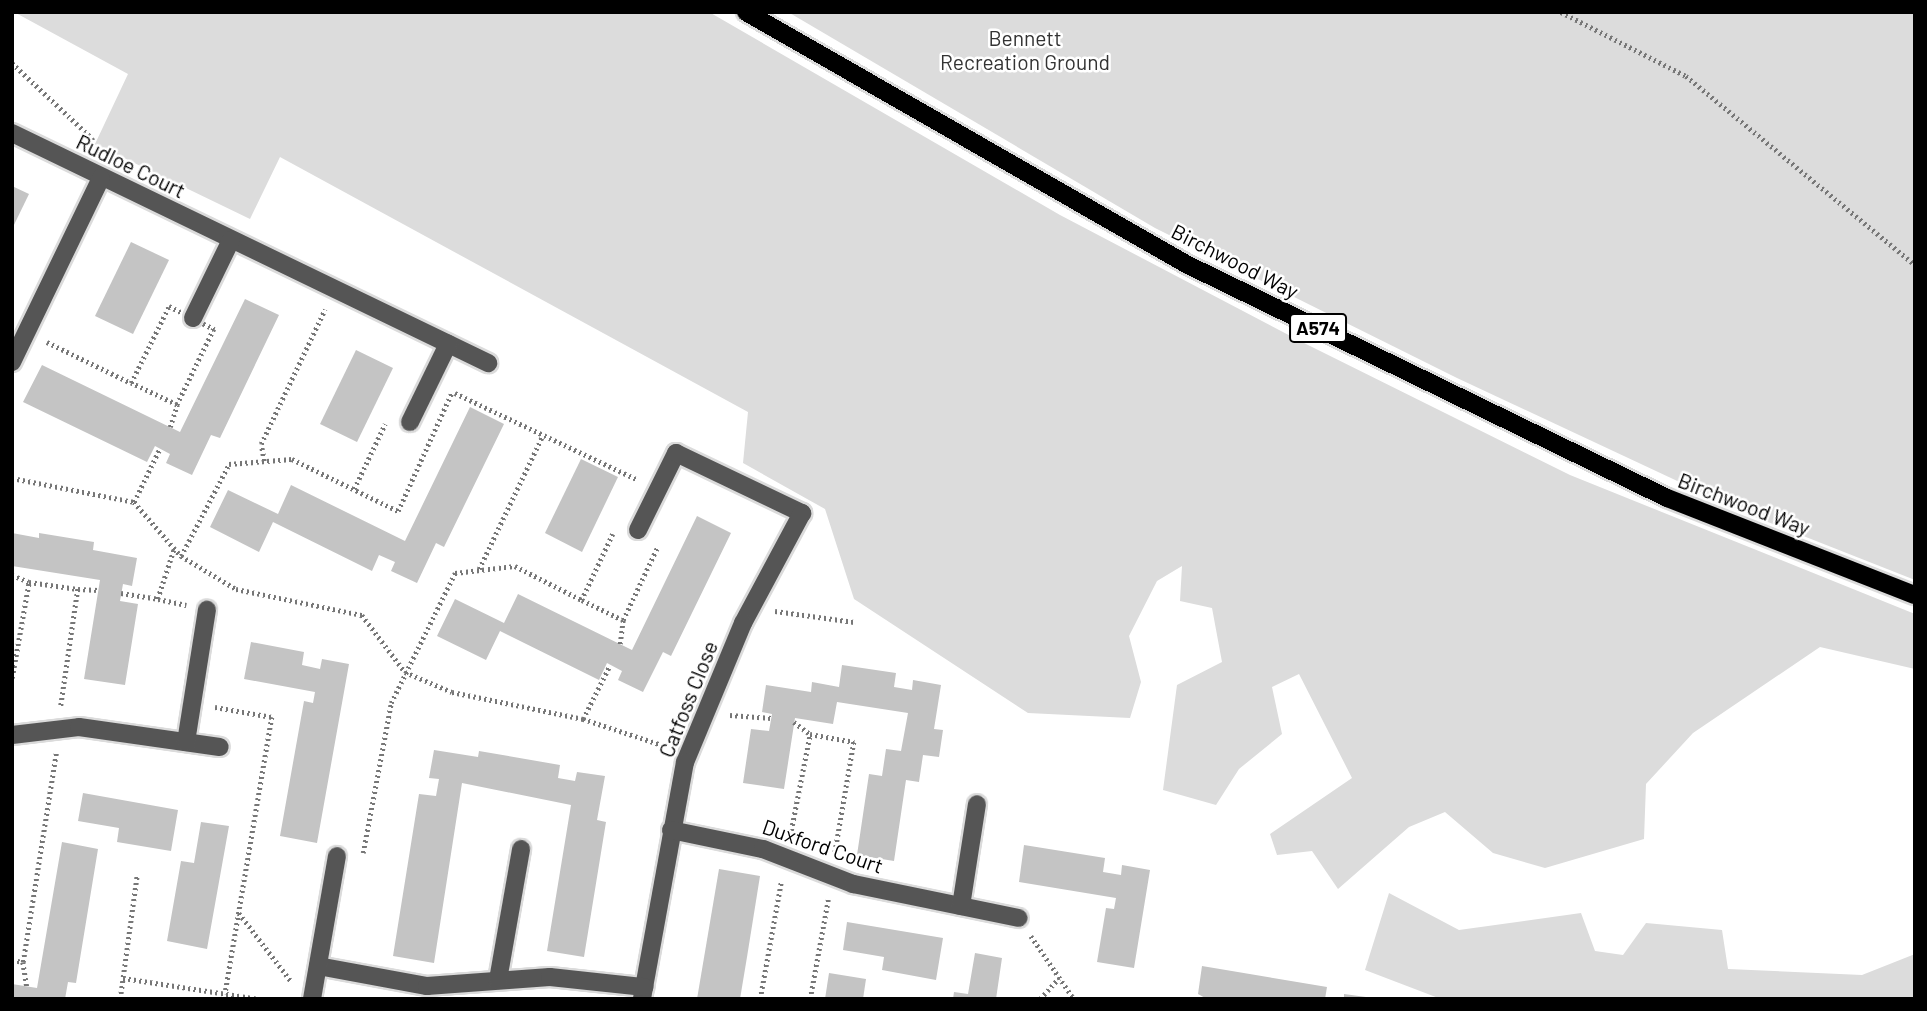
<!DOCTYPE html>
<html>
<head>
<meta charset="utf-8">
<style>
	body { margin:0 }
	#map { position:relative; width:1927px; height:1011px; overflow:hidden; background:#fff; font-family:Barlow,sans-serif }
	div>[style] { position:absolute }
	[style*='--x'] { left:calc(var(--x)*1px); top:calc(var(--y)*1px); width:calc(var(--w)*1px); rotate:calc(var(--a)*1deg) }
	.green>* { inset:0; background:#dcdcdc }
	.building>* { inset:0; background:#c4c4c4 }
	.path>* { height:4.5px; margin-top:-2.25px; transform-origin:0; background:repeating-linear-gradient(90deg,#777 0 2px,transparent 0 5.5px) }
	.roads { filter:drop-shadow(2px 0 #dbdbdb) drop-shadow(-2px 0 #dbdbdb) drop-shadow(0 2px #dbdbdb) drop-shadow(0 -2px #dbdbdb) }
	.minor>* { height:18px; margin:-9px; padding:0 9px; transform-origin:9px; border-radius:9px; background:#555 }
	.major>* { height:18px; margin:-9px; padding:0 9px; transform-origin:9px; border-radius:9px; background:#000 }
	span { translate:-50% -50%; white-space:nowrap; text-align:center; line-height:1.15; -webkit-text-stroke:5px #fff; paint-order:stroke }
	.shield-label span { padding:2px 5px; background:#fff; border:2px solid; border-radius:5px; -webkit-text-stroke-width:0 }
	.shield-label { font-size:19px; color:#000; font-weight:700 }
	.park-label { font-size:21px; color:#333 }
	.street-label { font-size:21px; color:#000 }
	.frame { position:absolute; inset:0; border:14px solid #000; pointer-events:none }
</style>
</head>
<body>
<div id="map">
	<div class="green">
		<div style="clip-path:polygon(14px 12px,709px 12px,1060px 215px,1302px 342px,1570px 475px,1915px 614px,1915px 669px,1820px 647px,1693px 733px,1646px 784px,1644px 839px,1545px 868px,1493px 853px,1445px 812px,1409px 827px,1338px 889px,1312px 851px,1277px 855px,1270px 834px,1352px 778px,1299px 674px,1272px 687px,1282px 734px,1239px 769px,1216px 805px,1163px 790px,1177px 685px,1222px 662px,1212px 608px,1180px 601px,1182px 566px,1157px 581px,1129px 636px,1141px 682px,1130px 718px,1028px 713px,854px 599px,825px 509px,743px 463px,748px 412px,280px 157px,250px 219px,95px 144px,128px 74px)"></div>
		<div style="clip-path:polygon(788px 12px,1915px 12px,1915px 580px,1750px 515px,1457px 378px,1155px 228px)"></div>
		<div style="clip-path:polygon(1389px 893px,1459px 930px,1581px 913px,1595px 951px,1623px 955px,1646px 923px,1722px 930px,1728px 969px,1862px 975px,1915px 954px,1915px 999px,1441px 999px,1365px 970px)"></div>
	</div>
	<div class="building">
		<div style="clip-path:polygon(12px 186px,29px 194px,12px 229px)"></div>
		<div style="clip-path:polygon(131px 242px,169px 260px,133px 334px,95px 316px)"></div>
		<div style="clip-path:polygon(245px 299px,279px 315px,220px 438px,211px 435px,192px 475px,166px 463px,170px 454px,155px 446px,147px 462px,23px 402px,42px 365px,180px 432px)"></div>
		<div style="clip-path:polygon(356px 350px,393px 368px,357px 442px,320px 424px)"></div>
		<div style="clip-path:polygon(470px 407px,504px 424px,444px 547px,436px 543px,417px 583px,391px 571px,395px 562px,379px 555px,372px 571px,273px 522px,259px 552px,210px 527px,228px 490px,278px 514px,291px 485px,405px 541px)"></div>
		<div style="clip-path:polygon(581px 459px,618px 477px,582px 552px,545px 533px)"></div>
		<div style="clip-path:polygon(697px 516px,731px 533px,671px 656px,663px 652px,643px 692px,618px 680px,622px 671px,607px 663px,599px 680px,500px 631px,486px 660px,437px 636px,455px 599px,504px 623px,518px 594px,632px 650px)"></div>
		<div style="clip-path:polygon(12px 533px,39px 538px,39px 533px,94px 542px,93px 550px,137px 558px,132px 586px,123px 584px,120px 601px,138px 604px,125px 685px,84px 679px,100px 580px,12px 566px)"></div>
		<div style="clip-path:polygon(251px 642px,304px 652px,302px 665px,320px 669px,322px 659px,349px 664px,317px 843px,280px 836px,304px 701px,313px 703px,315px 692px,244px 679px)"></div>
		<div style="clip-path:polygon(842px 665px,896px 673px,894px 687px,912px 690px,913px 680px,941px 685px,934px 729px,943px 730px,939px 757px,923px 755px,919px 782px,906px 780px,894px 861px,857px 855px,869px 774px,882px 776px,886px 749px,901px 751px,908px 713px,837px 702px,833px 724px,795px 718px,784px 789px,743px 783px,751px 729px,769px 731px,772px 714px,762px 712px,766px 685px,811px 692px,812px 682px,839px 687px)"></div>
		<div style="clip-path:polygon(434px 750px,478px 757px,479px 751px,560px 765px,558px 778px,575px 781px,577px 772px,605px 776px,597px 820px,606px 822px,584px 957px,547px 951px,571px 805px,462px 783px,434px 963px,393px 956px,419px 794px,436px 796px,439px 779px,429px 778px)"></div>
		<div style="clip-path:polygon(83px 793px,178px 810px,171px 851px,117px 842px,119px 828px,78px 821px)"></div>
		<div style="clip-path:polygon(201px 822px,229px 826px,207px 949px,167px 941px,181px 861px,194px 863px)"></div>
		<div style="clip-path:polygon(62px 842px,98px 849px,76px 983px,68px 982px,65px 999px,12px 999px,12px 984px,37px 988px)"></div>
		<div style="clip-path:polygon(1024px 845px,1105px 858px,1103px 872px,1121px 875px,1122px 865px,1150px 870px,1134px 968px,1097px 962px,1106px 908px,1114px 909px,1116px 898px,1019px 882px)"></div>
		<div style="clip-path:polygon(719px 869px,760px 876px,747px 957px,740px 999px,697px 999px)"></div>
		<div style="clip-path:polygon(847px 922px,943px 938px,936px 980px,882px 970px,884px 957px,843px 950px)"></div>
		<div style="clip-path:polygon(975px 953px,1002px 958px,996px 999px,953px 999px,954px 992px,968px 994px)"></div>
		<div style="clip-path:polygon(1202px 966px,1327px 987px,1325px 999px,1207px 999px,1198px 994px)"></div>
		<div style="clip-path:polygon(829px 973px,866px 979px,863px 999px,825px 999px)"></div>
		<div style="clip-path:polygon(1344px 994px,1366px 997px,1366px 999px,1344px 999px)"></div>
	</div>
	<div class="path">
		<div style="--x:1561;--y:12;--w:140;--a:27.1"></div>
		<div style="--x:1686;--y:76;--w:297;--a:39.5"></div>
		<div style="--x:12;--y:63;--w:110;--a:43.2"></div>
		<div style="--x:92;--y:138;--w:8;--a:76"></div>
		<div style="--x:169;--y:306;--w:51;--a:27.1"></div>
		<div style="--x:214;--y:329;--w:85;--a:116"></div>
		<div style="--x:177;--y:405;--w:51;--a:-154.4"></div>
		<div style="--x:131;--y:383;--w:86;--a:-63.7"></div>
		<div style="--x:47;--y:342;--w:93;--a:26"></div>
		<div style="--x:455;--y:393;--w:203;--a:25.4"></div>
		<div style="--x:170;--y:427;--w:23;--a:-72"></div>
		<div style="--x:264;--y:461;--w:17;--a:-100"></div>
		<div style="--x:261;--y:444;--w:149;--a:-64.6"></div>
		<div style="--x:12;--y:478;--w:124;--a:11.1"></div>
		<div style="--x:134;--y:502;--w:72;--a:49"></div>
		<div style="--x:181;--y:556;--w:64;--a:31"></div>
		<div style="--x:236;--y:589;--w:129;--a:11.7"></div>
		<div style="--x:362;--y:615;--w:71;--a:53"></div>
		<div style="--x:405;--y:672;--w:51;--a:23.1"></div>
		<div style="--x:452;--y:692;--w:134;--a:11.6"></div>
		<div style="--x:583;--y:719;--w:86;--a:18.2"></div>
		<div style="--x:354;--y:489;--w:72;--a:-64.5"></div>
		<div style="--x:134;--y:502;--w:60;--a:-64.3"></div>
		<div style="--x:613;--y:534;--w:73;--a:115.2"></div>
		<div style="--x:582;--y:600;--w:46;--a:26"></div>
		<div style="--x:174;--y:550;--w:52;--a:108.1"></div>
		<div style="--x:158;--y:599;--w:29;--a:12"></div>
		<div style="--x:181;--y:556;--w:104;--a:-62.4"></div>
		<div style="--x:229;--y:464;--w:63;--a:-4.5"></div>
		<div style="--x:292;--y:459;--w:118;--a:26.1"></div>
		<div style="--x:398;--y:511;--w:131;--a:-65.6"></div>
		<div style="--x:479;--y:569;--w:148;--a:-64.5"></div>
		<div style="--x:12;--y:575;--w:18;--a:22"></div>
		<div style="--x:78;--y:589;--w:20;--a:3"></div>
		<div style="--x:121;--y:593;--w:37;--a:9"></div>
		<div style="--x:775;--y:611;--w:80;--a:7.9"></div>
		<div style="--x:620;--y:644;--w:24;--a:-83"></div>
		<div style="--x:623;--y:620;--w:80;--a:-64.7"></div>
		<div style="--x:12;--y:678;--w:97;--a:-80"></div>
		<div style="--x:29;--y:582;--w:49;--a:8.1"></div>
		<div style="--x:78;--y:589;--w:118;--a:98.3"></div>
		<div style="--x:215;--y:707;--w:58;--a:10"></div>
		<div style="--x:272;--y:717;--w:281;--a:99.6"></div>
		<div style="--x:730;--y:715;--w:41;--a:4.2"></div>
		<div style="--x:583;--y:719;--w:60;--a:-63.4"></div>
		<div style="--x:794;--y:722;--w:20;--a:37"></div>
		<div style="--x:790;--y:836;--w:104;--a:-78.9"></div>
		<div style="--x:810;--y:734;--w:45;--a:10.3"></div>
		<div style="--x:854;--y:742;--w:113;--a:99.7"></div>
		<div style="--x:363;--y:853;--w:153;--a:-79.4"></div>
		<div style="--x:391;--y:703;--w:145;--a:-63.8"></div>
		<div style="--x:455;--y:573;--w:60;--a:-6.7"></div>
		<div style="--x:515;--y:566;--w:75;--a:26.9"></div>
		<div style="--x:239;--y:913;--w:86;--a:52.6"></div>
		<div style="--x:1031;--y:936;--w:76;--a:55.7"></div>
		<div style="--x:12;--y:960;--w:11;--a:10"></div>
		<div style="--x:23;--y:962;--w:212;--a:-81"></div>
		<div style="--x:23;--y:962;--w:25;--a:81"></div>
		<div style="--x:123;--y:978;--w:137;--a:8.8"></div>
		<div style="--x:120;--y:999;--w:125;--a:-82.2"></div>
		<div style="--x:760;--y:999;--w:119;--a:-79.8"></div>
		<div style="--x:810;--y:999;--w:101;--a:-79.7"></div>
		<div style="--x:1040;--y:999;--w:28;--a:-48"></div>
	</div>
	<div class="roads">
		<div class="minor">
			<div style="--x:12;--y:133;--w:529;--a:25.79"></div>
			<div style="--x:193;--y:318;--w:87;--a:-64"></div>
			<div style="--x:12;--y:362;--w:204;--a:-64.2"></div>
			<div style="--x:410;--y:422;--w:87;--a:-64"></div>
			<div style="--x:638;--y:530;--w:86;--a:-63.7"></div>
			<div style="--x:676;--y:453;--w:140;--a:25.5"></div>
			<div style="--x:802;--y:513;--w:125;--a:118.2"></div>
			<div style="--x:743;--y:623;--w:151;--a:112.6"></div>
			<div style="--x:685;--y:762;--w:241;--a:100.3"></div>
			<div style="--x:12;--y:735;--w:67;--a:-6.8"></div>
			<div style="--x:79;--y:727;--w:142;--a:8.1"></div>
			<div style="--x:186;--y:742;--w:134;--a:-81"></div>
			<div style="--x:671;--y:830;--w:94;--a:11.7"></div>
			<div style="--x:763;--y:849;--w:97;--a:21.3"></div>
			<div style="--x:853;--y:884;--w:169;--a:11.6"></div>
			<div style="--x:961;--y:906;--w:103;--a:-81.1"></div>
			<div style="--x:318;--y:966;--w:111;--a:10.4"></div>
			<div style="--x:427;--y:986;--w:123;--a:-4.2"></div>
			<div style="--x:550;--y:977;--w:95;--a:6.1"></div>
			<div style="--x:498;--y:980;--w:133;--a:-80"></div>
			<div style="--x:312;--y:999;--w:145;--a:-80.1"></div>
		</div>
		<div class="major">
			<div style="--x:746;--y:12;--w:507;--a:29.8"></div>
			<div style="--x:1186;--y:264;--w:535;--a:25.94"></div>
			<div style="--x:1667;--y:498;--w:266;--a:21.4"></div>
		</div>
	</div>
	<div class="shield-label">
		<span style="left:1318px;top:328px">A574</span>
	</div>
	<div class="park-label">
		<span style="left:1025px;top:50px">Bennett<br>Recreation Ground</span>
	</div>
	<div class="street-label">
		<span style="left:131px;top:166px;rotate:26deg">Rudloe Court</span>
		<span style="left:1235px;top:261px;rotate:27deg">Birchwood Way</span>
		<span style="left:1744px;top:504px;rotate:21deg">Birchwood Way</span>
		<span style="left:688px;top:699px;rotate:-68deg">Catfoss Close</span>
		<span style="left:823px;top:846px;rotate:19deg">Duxford Court</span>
	</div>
	<div class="frame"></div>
</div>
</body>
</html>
